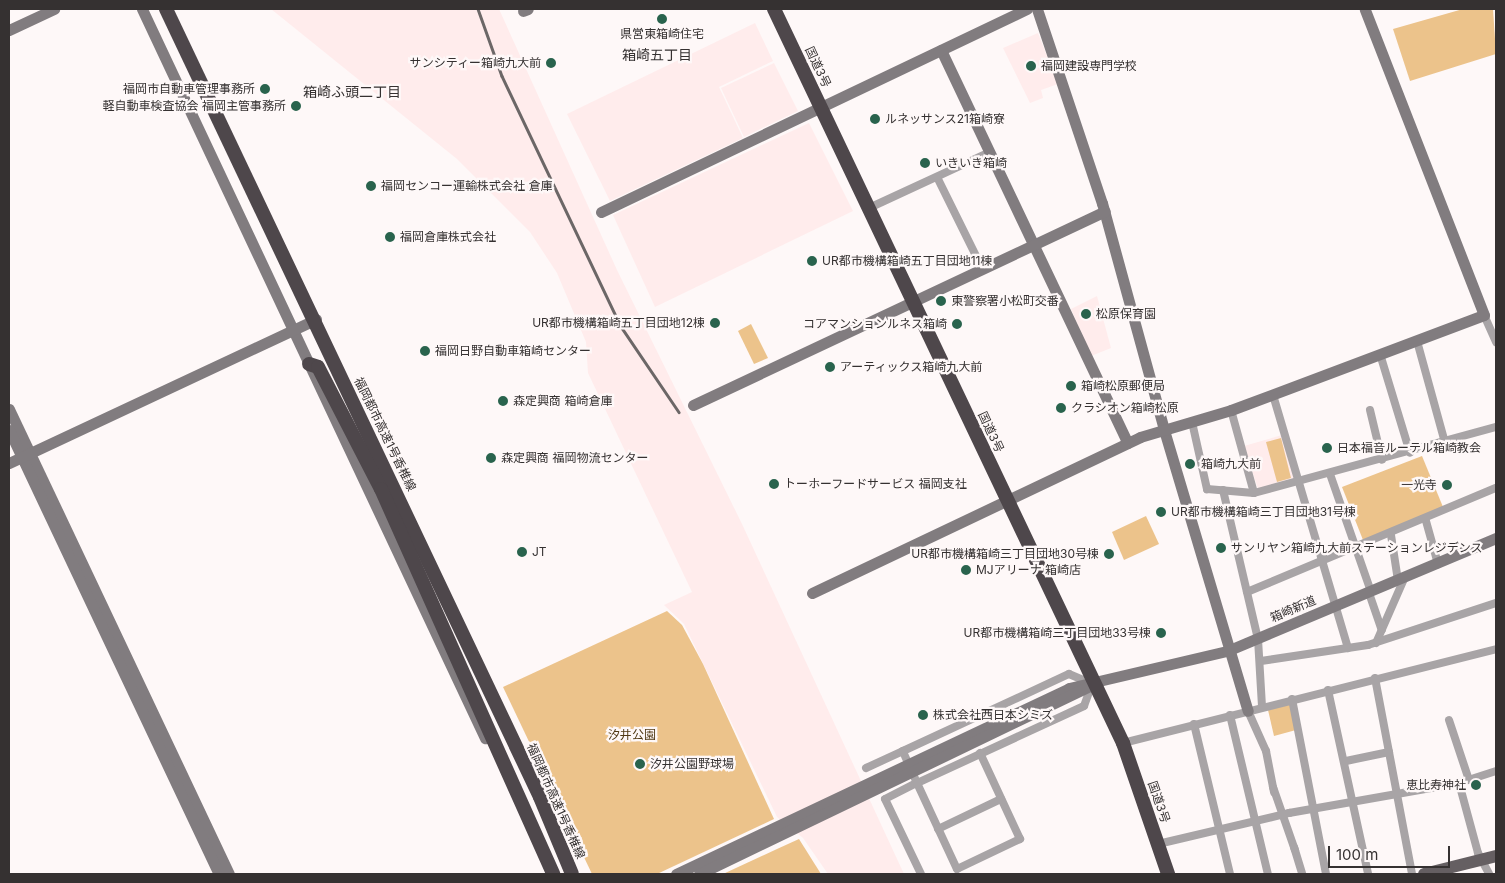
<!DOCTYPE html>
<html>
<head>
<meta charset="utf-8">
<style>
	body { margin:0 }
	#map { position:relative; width:1505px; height:883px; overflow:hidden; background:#fef8f8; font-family:Inter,"Noto Sans JP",sans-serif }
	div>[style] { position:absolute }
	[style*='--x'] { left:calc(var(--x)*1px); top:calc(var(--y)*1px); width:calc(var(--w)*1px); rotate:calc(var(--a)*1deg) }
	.built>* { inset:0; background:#ffecec }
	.green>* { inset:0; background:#ecc38b }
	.street>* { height:8px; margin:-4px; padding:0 4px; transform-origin:4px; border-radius:4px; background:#a8a4a6 }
	.secondary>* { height:11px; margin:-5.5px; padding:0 5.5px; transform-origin:5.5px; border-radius:5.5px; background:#817c7f }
	.primary>* { height:12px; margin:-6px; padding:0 6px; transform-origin:6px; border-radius:6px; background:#655f62 }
	.highway>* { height:14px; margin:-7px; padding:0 7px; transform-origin:7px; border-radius:7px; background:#4e474b }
	.rail>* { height:2.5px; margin:-1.25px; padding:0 1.25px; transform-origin:1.25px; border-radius:1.25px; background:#6c6767 }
	.dots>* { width:14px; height:14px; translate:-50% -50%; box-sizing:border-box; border:2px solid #fef8f8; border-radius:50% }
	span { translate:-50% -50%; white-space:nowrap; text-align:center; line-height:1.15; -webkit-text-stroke:4.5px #fef8f8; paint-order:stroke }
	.poi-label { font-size:12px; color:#353131 }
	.right { translate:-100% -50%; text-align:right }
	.left { translate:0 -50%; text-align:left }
	.street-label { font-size:12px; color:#353131 }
	.park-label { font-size:12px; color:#503813 }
	.neighbourhood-label { font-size:14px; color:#353131 }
	.frame { position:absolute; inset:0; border:10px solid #353131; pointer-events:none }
	.scale { position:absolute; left:1328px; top:846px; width:122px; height:22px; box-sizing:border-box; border:2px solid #353131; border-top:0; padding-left:6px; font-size:15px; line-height:18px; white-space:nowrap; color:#353131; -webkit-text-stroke:4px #fef8f8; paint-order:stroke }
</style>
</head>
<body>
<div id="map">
	<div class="built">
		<div style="clip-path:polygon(271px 9px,499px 9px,617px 270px,742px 524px,904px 874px,828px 874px,803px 838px,777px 817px,684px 624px,664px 605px,692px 592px,588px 373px,586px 342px,557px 273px,530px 232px,457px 159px)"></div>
		<div style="clip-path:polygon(755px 23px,773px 61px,719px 87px,743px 138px,610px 201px,567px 114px)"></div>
		<div style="clip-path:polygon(1038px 33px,1058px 84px,1041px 90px,1043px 98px,1030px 103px,1003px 48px)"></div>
		<div style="clip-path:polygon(774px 63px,798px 111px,744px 137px,721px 88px)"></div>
		<div style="clip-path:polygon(809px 123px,853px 211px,655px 307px,613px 215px)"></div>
		<div style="clip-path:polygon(1097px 296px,1111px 348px,1091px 356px,1071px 309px)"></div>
		<div style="clip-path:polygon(1282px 435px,1295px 481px,1258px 489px,1244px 446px)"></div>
	</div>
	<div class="green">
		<div style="clip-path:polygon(1463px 9px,1493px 9px,1496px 54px,1410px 81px,1393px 29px)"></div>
		<div style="clip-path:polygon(751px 324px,768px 358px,754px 364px,738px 331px)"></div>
		<div style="clip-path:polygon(1281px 438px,1291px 478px,1277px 482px,1266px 442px)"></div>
		<div style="clip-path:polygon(1422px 456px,1443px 507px,1363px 540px,1342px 487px)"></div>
		<div style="clip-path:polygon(1146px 516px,1159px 544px,1124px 560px,1112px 532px)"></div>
		<div style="clip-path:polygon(667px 611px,682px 625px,703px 664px,774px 819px,657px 874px,592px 874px,503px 687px)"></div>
		<div style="clip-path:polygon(1292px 704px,1296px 730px,1274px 736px,1268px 710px)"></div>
		<div style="clip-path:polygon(799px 839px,821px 874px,723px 874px,777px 849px)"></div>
	</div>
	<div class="street">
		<div style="--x:937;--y:177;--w:104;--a:63.7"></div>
		<div style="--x:869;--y:208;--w:133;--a:-24.8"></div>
		<div style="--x:1484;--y:315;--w:30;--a:66"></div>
		<div style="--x:1417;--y:341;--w:106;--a:74.6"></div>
		<div style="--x:1380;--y:354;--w:103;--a:73.1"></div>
		<div style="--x:1273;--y:395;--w:264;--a:73.5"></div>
		<div style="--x:1231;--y:410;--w:86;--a:74.5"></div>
		<div style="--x:1370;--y:410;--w:51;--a:76.5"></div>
		<div style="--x:1192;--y:422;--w:69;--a:77.4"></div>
		<div style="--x:1207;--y:489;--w:47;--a:4.9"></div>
		<div style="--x:1254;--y:493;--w:251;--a:-15.3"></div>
		<div style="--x:1330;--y:474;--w:125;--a:70.8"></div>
		<div style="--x:1223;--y:490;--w:153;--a:76.8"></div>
		<div style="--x:1258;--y:639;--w:68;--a:86.6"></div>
		<div style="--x:1426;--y:521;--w:45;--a:74.4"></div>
		<div style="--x:1391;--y:535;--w:47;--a:81.3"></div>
		<div style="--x:1247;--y:592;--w:270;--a:-22.7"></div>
		<div style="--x:1369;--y:593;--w:39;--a:71"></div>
		<div style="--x:1376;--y:643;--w:70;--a:-66.4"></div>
		<div style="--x:1261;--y:661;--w:108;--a:-8.5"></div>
		<div style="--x:1368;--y:645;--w:135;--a:-18.2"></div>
		<div style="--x:1069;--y:674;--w:25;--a:23"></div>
		<div style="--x:1092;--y:684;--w:23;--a:110"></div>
		<div style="--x:1084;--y:706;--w:184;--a:155.2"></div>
		<div style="--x:917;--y:783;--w:35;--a:-114"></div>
		<div style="--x:903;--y:751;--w:183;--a:-24.9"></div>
		<div style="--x:1375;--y:678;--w:199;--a:79.3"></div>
		<div style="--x:1328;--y:690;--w:188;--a:77.7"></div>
		<div style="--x:1292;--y:699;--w:178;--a:79"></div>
		<div style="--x:1248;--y:711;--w:44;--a:65.8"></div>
		<div style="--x:1266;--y:751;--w:42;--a:79"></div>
		<div style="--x:1230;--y:715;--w:163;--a:76.6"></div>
		<div style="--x:1449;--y:720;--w:63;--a:71.6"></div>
		<div style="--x:1194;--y:724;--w:154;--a:76.5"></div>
		<div style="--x:1123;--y:743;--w:385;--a:-14.1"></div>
		<div style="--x:1346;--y:761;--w:44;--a:-11.8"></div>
		<div style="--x:866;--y:768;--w:41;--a:-24.7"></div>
		<div style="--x:1459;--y:783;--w:73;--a:74.8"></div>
		<div style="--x:1478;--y:853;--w:24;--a:62"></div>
		<div style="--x:1273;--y:787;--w:67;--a:70.8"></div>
		<div style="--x:938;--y:829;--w:70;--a:-25.5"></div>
		<div style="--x:1158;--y:844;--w:135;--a:-13.3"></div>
		<div style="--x:1289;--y:813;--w:173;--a:-10"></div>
		<div style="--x:1459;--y:783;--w:39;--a:-18"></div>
		<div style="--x:1294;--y:847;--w:28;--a:73"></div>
		<div style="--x:921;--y:874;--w:83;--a:-115.6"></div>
		<div style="--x:885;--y:799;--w:36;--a:-27"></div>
		<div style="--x:917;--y:783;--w:95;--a:65.1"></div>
		<div style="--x:957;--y:869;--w:70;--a:-25.5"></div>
		<div style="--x:1020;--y:839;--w:95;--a:-114.9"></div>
	</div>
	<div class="secondary">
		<div style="--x:142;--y:9;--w:806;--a:64.8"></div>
		<div style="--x:1037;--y:9;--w:205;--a:71.5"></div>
		<div style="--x:1102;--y:203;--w:235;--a:74.7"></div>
		<div style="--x:1164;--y:430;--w:293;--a:73.4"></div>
		<div style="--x:523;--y:11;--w:5;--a:-22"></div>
		<div style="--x:9;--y:30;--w:50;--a:-25"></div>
		<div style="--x:941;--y:50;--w:435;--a:64.6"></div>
		<div style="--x:601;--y:212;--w:472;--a:-25.5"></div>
		<div style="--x:693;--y:405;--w:455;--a:-25.2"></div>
		<div style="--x:9;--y:409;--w:514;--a:64.68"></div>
		<div style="--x:9;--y:430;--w:491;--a:64.7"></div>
		<div style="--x:9;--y:463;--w:339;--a:-25.1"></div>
		<div style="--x:812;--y:593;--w:363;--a:-25.4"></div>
		<div style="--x:1140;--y:437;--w:95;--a:-16.5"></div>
		<div style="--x:1231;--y:410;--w:270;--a:-20.6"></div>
		<div style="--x:1484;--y:315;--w:328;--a:-111.3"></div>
		<div style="--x:676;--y:874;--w:435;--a:-25.3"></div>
		<div style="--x:1069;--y:688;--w:162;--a:-13.2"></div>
		<div style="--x:1227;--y:651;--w:292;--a:-22.8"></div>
		<div style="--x:699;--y:874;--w:433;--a:-25.7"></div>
	</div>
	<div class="primary">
		<div style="--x:1424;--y:874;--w:74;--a:-14"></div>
	</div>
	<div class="highway">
		<div style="--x:166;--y:9;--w:872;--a:64.61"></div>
		<div style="--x:540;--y:797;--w:83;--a:67.4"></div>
		<div style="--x:774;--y:9;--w:813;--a:64.57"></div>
		<div style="--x:1123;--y:743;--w:139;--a:71"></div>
		<div style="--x:309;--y:364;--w:9;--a:18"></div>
		<div style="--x:318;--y:367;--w:137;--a:62.7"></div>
		<div style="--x:381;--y:489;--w:422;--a:65.9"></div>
	</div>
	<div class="rail">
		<div style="--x:478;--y:9;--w:71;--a:70.3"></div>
		<div style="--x:502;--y:76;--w:276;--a:64.6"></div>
		<div style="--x:620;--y:325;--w:105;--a:55.9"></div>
	</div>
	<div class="dots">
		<div style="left:662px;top:19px;background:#29634d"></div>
		<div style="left:551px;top:63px;background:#29634d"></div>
		<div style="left:1031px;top:66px;background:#29634d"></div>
		<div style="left:265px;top:89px;background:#29634d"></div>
		<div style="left:296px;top:106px;background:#29634d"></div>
		<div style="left:875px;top:119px;background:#29634d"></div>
		<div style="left:925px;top:163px;background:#29634d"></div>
		<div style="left:371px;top:186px;background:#29634d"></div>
		<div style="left:390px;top:237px;background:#29634d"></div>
		<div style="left:812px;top:261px;background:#29634d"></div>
		<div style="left:941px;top:301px;background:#29634d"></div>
		<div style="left:1086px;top:314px;background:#29634d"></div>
		<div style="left:715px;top:323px;background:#29634d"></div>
		<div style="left:957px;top:324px;background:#29634d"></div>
		<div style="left:425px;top:351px;background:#29634d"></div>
		<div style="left:830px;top:367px;background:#29634d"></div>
		<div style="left:1071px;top:386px;background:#29634d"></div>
		<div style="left:503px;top:401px;background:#29634d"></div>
		<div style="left:1061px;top:408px;background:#29634d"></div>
		<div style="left:1327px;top:448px;background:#29634d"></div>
		<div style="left:491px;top:458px;background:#29634d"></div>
		<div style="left:1190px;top:464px;background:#29634d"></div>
		<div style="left:774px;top:484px;background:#29634d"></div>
		<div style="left:1447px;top:485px;background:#29634d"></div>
		<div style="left:1161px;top:512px;background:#29634d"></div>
		<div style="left:1221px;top:548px;background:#29634d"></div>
		<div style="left:522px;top:552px;background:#29634d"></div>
		<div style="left:1109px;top:554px;background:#29634d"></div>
		<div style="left:966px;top:570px;background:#29634d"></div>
		<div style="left:1161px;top:633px;background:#29634d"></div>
		<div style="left:923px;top:715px;background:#29634d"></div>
		<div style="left:640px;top:764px;background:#29634d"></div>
		<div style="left:1476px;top:785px;background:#29634d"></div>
	</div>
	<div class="poi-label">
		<span style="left:662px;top:34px">県営東箱崎住宅</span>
		<span class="right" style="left:541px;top:63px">サンシティー箱崎九大前</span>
		<span class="left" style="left:1041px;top:66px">福岡建設専門学校</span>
		<span class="right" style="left:255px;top:89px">福岡市自動車管理事務所</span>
		<span class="right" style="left:286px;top:106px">軽自動車検査協会 福岡主管事務所</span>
		<span class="left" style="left:885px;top:119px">ルネッサンス21箱崎寮</span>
		<span class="left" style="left:935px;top:163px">いきいき箱崎</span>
		<span class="left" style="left:381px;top:186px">福岡センコー運輸株式会社 倉庫</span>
		<span class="left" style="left:400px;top:237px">福岡倉庫株式会社</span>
		<span class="left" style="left:822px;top:261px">UR都市機構箱崎五丁目団地11棟</span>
		<span class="left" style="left:951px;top:301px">東警察署小松町交番</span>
		<span class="left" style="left:1096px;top:314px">松原保育園</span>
		<span class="right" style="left:705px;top:323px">UR都市機構箱崎五丁目団地12棟</span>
		<span class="right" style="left:947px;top:324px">コアマンションルネス箱崎</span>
		<span class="left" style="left:435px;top:351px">福岡日野自動車箱崎センター</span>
		<span class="left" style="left:840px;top:367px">アーティックス箱崎九大前</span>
		<span class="left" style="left:1081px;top:386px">箱崎松原郵便局</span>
		<span class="left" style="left:513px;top:401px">森定興商 箱崎倉庫</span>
		<span class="left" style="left:1071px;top:408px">クラシオン箱崎松原</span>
		<span class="left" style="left:1337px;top:448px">日本福音ルーテル箱崎教会</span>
		<span class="left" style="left:501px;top:458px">森定興商 福岡物流センター</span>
		<span class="left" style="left:1201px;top:464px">箱崎九大前</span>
		<span class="left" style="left:784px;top:484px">トーホーフードサービス 福岡支社</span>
		<span class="right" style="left:1437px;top:485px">一光寺</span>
		<span class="left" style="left:1171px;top:512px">UR都市機構箱崎三丁目団地31号棟</span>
		<span class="left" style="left:1231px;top:548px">サンリヤン箱崎九大前ステーションレジデンス</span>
		<span class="left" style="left:532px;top:552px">JT</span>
		<span class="right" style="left:1099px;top:554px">UR都市機構箱崎三丁目団地30号棟</span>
		<span class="left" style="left:976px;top:570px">MJアリーナ 箱崎店</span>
		<span class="right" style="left:1151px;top:633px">UR都市機構箱崎三丁目団地33号棟</span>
		<span class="left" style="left:933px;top:715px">株式会社西日本シミズ</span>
		<span class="left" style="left:650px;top:764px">汐井公園野球場</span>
		<span class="right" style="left:1466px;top:785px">恵比寿神社</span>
	</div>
	<div class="street-label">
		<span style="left:818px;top:67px;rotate:65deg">国道3号</span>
		<span style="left:991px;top:432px;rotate:65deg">国道3号</span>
		<span style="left:385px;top:434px;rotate:64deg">福岡都市高速1号香椎線</span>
		<span style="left:1293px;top:609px;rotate:-23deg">箱崎新道</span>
		<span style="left:556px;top:801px;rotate:66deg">福岡都市高速1号香椎線</span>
		<span style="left:1159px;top:802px;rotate:71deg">国道3号</span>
	</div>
	<div class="park-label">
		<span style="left:632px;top:735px">汐井公園</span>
	</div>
	<div class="neighbourhood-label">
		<span style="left:657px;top:55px">箱崎五丁目</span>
		<span style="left:352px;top:92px">箱崎ふ頭二丁目</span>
	</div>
	<div class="frame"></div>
	<div class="scale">100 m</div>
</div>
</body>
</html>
